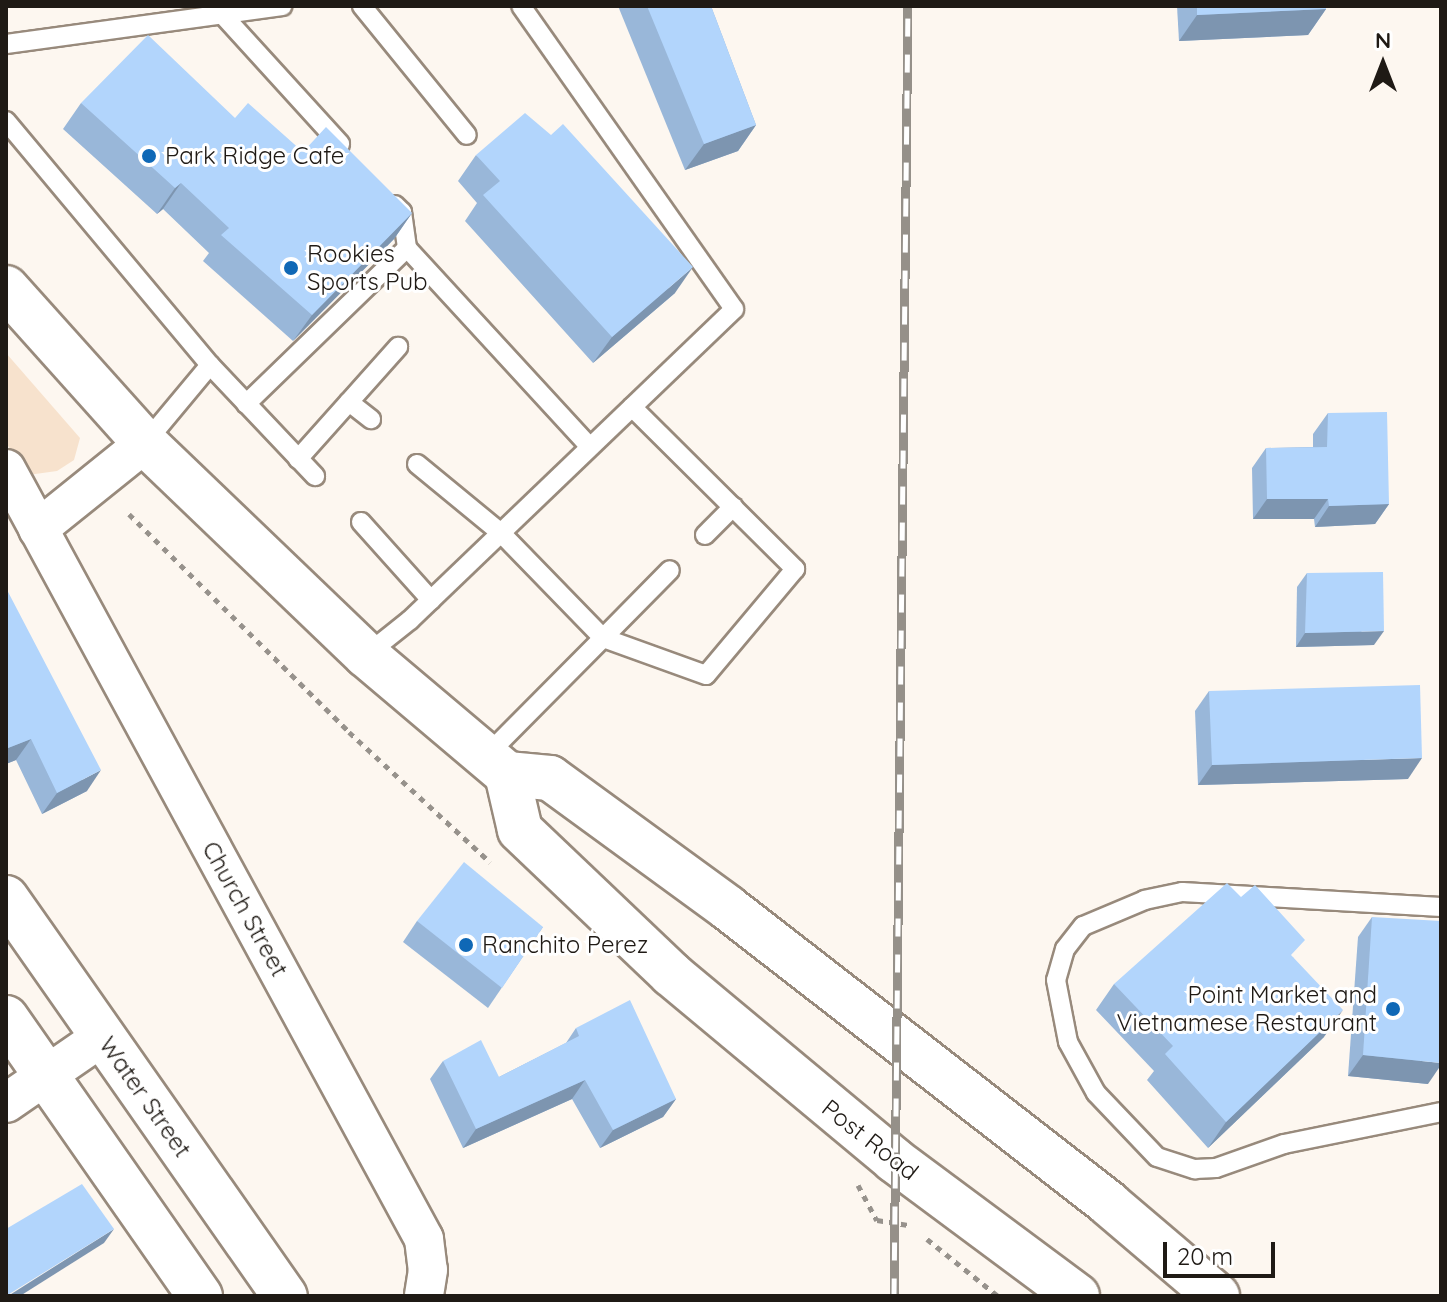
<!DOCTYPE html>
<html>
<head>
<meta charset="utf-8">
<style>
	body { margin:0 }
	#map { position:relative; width:1447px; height:1302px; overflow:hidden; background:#fdf7f0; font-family:Quicksand,sans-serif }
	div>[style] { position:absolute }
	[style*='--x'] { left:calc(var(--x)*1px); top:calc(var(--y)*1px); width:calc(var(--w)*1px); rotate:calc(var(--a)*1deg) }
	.green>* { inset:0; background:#f7e2cd }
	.path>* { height:5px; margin-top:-2.5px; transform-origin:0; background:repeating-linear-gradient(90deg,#97928c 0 6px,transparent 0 12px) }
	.roads { filter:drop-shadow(2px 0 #988a7c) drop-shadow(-2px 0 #988a7c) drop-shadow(0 2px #988a7c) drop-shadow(0 -2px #988a7c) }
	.lane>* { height:18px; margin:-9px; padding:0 9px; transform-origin:9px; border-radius:9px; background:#fff }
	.street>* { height:38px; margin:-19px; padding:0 19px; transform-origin:19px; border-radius:19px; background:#fff }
	.secondary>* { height:44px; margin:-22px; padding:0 22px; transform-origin:22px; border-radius:22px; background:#fff }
	.rail>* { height:9px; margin-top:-4.5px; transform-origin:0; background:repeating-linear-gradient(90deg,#fff 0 18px,#959089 0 36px); box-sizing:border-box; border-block:2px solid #959089 }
	.wall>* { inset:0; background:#99b7d9 }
	.shaded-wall>* { inset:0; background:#7d95b0 }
	.building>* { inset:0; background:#b2d5fc }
	.dots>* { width:22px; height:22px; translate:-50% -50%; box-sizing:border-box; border:4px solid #fff; border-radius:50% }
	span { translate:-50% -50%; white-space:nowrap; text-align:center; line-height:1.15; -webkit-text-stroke:6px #fff; paint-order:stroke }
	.poi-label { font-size:24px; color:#1f1a15 }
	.left { translate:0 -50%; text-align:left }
	.right { translate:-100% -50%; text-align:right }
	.street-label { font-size:24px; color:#1f1a15 }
	.frame { position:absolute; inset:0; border:8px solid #1f1a15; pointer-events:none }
	.north { position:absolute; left:1343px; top:24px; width:80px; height:80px; -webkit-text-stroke:6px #fff; paint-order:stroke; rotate:0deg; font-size:22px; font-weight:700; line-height:32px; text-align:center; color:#1f1a15 }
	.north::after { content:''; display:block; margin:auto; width:28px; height:36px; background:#1f1a15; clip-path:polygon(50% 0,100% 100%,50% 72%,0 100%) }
	.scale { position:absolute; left:1163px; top:1242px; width:112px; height:36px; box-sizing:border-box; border:4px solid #1f1a15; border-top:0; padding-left:10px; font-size:24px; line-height:28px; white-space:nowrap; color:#1f1a15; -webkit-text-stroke:6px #fff; paint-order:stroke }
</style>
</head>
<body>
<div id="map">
	<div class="green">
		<div style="clip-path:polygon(6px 353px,80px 438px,74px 460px,57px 471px,28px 475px,6px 443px)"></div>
	</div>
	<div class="path">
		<div style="--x:129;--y:514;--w:310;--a:44.7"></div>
		<div style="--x:349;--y:732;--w:192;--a:42.7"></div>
		<div style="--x:858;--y:1185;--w:40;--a:62"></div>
		<div style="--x:877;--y:1220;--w:33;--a:9"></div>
		<div style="--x:927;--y:1239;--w:91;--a:38.8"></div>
	</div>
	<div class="roads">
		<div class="lane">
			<div style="--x:362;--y:6;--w:166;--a:50.9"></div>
			<div style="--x:221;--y:13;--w:177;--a:47.7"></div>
			<div style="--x:6;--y:44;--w:279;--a:-7.8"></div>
			<div style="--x:6;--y:121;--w:318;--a:50.1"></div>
			<div style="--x:210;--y:365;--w:102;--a:129.8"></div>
			<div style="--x:395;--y:205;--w:10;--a:45"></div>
			<div style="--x:402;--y:212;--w:36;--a:82"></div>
			<div style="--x:407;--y:248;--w:270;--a:47.4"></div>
			<div style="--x:210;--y:365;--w:153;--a:46.6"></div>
			<div style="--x:349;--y:402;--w:74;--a:-48.3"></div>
			<div style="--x:246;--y:404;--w:224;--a:-44.1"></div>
			<div style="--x:632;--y:407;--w:230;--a:44.8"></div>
			<div style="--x:795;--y:569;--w:138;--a:130"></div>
			<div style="--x:706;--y:675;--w:109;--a:-160.2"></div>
			<div style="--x:603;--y:638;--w:95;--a:-45.4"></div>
			<div style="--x:298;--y:459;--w:76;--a:-48.2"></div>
			<div style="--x:349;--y:402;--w:28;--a:38"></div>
			<div style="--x:417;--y:464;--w:109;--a:39.4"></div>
			<div style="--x:501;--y:533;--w:146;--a:45.8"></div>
			<div style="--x:603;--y:638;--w:166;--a:134.8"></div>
			<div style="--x:361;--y:522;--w:105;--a:48.1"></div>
			<div style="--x:705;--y:535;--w:40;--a:-45"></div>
			<div style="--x:366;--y:655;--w:56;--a:-38.5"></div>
			<div style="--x:410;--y:620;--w:449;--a:-43.8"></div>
			<div style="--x:734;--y:309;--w:370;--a:-125.1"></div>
			<div style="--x:1441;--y:907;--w:259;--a:-176.7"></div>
			<div style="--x:1182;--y:892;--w:38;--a:168"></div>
			<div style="--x:1145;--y:900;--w:67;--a:157.2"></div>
			<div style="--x:1083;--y:926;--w:29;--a:128"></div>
			<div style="--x:1065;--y:949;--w:32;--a:106"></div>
			<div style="--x:1056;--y:980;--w:63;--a:79"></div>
			<div style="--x:1068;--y:1042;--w:58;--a:61.2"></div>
			<div style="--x:1096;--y:1093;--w:88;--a:46.4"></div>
			<div style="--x:1157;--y:1157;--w:40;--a:18"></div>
			<div style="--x:1195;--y:1169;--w:21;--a:-3"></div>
			<div style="--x:1216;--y:1168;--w:72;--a:-19.4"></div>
			<div style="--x:1284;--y:1144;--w:160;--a:-11.5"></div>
		</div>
		<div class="street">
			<div style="--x:6;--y:469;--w:876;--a:61.5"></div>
			<div style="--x:424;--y:1239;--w:31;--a:83"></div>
			<div style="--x:428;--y:1270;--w:26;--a:99"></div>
			<div style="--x:38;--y:529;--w:137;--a:-38.8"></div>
			<div style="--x:6;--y:1103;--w:118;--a:-34.6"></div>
		</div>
		<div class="secondary">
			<div style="--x:6;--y:288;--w:208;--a:48.1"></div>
			<div style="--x:145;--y:443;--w:306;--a:43.8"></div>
			<div style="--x:366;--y:655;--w:185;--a:40.2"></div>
			<div style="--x:507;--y:774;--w:43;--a:5.3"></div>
			<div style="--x:550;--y:778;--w:220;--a:36.1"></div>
			<div style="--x:728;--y:908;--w:482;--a:37.8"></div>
			<div style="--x:1109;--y:1204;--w:142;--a:40.4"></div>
			<div style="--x:507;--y:774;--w:57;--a:76.9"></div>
			<div style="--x:520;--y:830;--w:209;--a:43.6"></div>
			<div style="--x:671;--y:974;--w:290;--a:39.8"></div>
			<div style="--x:894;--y:1160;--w:228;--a:36.6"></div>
			<div style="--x:6;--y:898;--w:486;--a:55"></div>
			<div style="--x:6;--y:1018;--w:339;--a:55.1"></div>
		</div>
	</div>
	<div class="rail">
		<div style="--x:894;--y:1296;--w:1290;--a:-89.38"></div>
	</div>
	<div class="wall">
		<div style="clip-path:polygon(618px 6px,711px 6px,756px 125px,738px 151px,685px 170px)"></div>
		<div style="clip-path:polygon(1177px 6px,1326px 6px,1326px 9px,1308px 35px,1179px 41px)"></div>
		<div style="clip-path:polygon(81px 103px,235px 118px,303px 152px,412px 213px,394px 239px,293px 341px,203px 261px,209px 253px,163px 209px,157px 214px,63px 129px)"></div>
		<div style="clip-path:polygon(476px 155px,675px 293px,593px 363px,465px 221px,477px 203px,458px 181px)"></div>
		<div style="clip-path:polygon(1328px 413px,1389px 504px,1375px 524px,1315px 527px,1314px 519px,1253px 519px,1252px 468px,1266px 448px,1313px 447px,1313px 434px)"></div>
		<div style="clip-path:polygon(1307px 573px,1374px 645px,1296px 647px,1297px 587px)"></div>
		<div style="clip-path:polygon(6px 588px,87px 791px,42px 814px,16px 760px,6px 764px)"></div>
		<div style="clip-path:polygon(1209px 691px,1408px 779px,1198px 785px,1195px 711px)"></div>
		<div style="clip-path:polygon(1372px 917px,1428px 1084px,1348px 1076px,1358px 937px)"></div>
		<div style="clip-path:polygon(417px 921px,543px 927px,488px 1008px,403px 942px)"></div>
		<div style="clip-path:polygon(1293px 957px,1324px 1037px,1208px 1148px,1147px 1080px,1154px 1071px,1096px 1010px,1114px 984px)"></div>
		<div style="clip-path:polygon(576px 1028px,676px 1099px,663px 1117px,600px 1148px,572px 1099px,463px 1148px,430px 1079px,443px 1061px,499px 1077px,566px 1043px)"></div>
	</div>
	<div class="shaded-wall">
		<div style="clip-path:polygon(1326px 9px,1308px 35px,1179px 41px,1197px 15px)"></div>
		<div style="clip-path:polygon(756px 125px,738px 151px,685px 170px,704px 144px)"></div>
		<div style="clip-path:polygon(181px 183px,163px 209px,157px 214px,175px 188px)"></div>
		<div style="clip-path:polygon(412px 213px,394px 239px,293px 341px,312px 315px)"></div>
		<div style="clip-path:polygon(693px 267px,675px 293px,593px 363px,612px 337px)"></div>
		<div style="clip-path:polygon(1267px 499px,1328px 499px,1314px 519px,1253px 519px)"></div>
		<div style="clip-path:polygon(1389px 504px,1375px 524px,1315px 527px,1329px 506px)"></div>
		<div style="clip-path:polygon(1384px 631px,1374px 645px,1296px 647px,1305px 633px)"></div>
		<div style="clip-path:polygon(31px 739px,16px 760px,6px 764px,6px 751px,8px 748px)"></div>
		<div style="clip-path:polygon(1422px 758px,1408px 779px,1198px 785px,1212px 765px)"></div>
		<div style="clip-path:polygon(101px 770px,87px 791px,42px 814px,57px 793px)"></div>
		<div style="clip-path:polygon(1343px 1010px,1324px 1037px,1208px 1148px,1226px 1122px)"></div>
		<div style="clip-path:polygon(1363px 1055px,1441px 1063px,1441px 1065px,1428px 1084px,1348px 1076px)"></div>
		<div style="clip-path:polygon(585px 1080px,572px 1099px,463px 1148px,476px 1129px)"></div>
		<div style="clip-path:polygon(676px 1099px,663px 1117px,600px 1148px,613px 1130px)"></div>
		<div style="clip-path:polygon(114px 1229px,104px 1243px,20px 1296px,8px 1296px)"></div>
	</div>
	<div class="building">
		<div style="clip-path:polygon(647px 6px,711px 6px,756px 125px,704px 144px)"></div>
		<div style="clip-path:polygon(1197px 6px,1326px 6px,1326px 9px,1197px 15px)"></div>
		<div style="clip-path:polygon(148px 35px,235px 118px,248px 103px,303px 152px,326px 127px,412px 213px,312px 315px,221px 235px,229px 228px,181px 183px,175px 188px,81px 103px)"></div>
		<div style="clip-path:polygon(525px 113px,551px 135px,563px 124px,693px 267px,612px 337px,483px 195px,500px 181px,476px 155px)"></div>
		<div style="clip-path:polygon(1387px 412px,1389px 504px,1329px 506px,1328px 499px,1267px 499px,1266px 448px,1327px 447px,1328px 413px)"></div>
		<div style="clip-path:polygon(1383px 572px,1384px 631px,1305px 633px,1307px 573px)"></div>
		<div style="clip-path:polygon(6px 588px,101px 770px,57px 793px,31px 739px,8px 748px,6px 745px)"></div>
		<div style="clip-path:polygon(1420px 685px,1422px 758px,1212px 765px,1209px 691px)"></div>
		<div style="clip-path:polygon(464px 862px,543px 927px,502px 988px,417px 921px)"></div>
		<div style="clip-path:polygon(1227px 883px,1241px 897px,1255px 885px,1305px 940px,1291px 955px,1343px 1010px,1226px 1122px,1165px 1054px,1173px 1046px,1114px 984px)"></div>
		<div style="clip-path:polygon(1372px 917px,1441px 921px,1441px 1063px,1363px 1055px)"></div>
		<div style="clip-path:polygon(630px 1000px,676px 1099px,613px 1130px,585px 1080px,476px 1129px,443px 1061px,481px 1040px,499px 1077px,579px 1036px,576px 1028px)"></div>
		<div style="clip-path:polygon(82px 1184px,114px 1229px,6px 1296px,6px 1229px)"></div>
	</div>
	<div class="dots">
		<div style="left:149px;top:156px;background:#0f68b6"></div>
		<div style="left:291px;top:268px;background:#0f68b6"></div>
		<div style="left:466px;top:945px;background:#0f68b6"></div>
		<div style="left:1393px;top:1009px;background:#0f68b6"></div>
	</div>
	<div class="poi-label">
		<span class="left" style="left:165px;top:156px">Park Ridge Cafe</span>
		<span class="left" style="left:307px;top:268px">Rookies<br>Sports Pub</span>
		<span class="left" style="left:482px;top:945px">Ranchito Perez</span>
		<span class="right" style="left:1377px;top:1009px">Point Market and<br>Vietnamese Restaurant</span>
	</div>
	<div class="street-label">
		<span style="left:245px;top:909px;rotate:61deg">Church Street</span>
		<span style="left:145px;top:1097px;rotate:55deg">Water Street</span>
		<span style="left:870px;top:1140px;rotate:38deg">Post Road</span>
	</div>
	<div class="frame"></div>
	<div class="north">N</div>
	<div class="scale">20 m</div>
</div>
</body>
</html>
